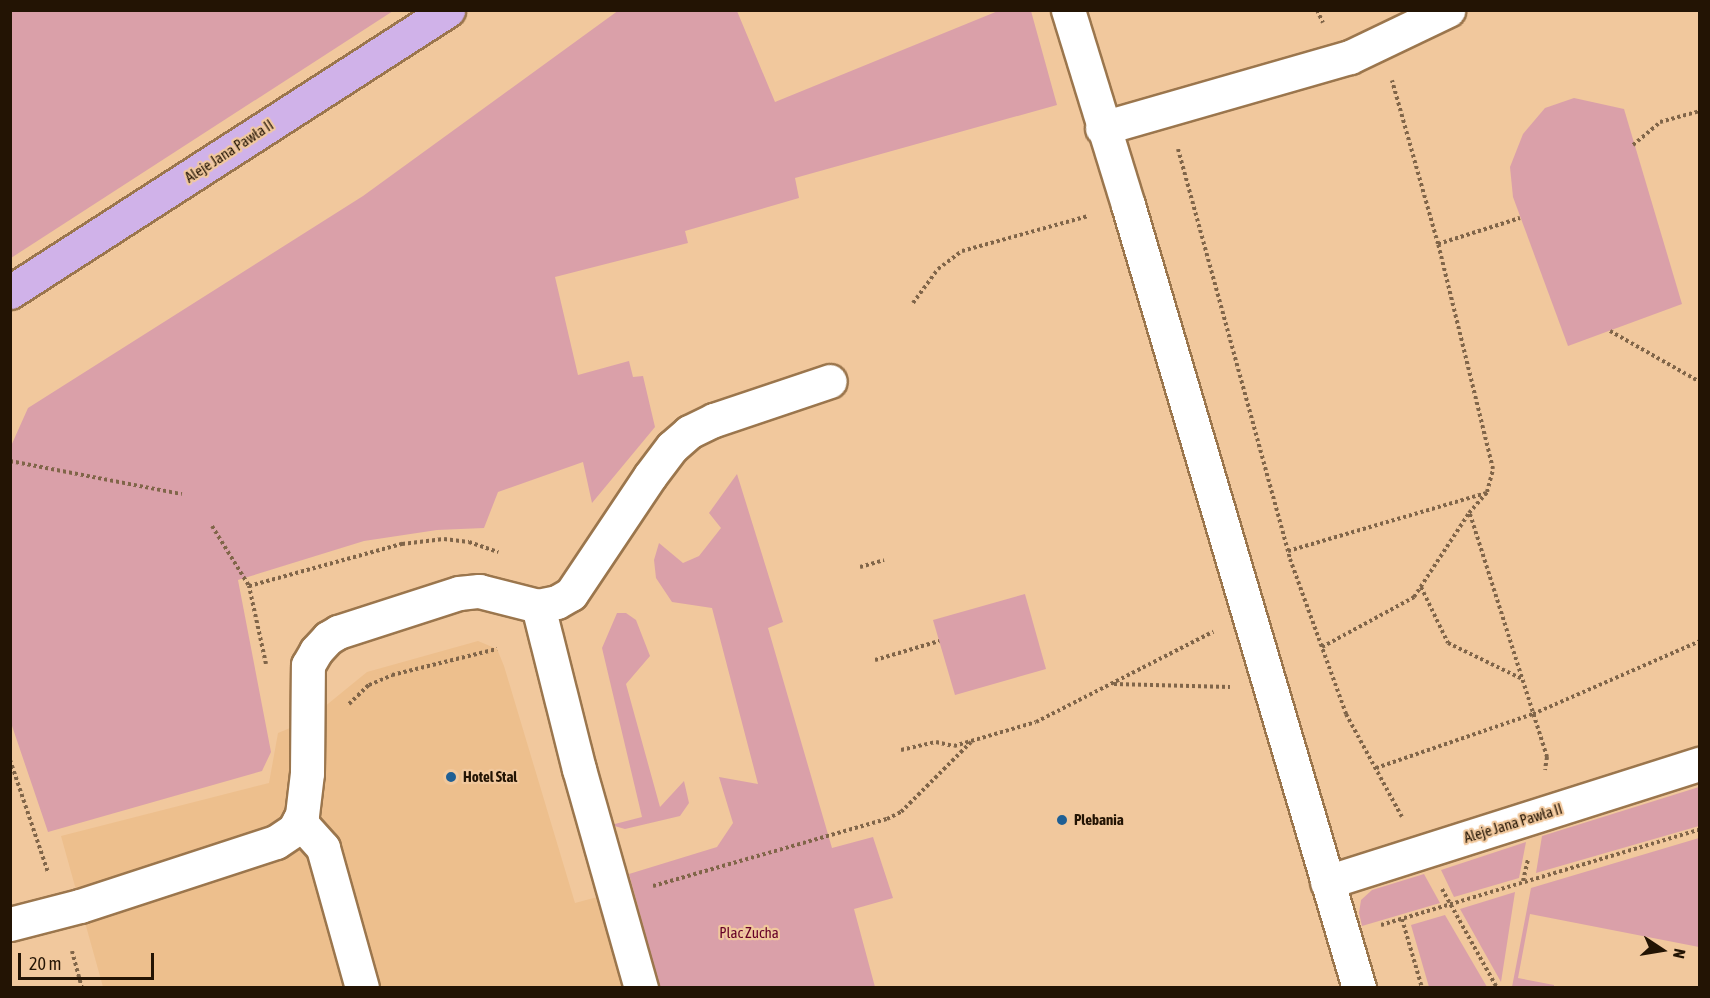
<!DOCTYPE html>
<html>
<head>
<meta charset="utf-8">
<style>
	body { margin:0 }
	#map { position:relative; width:1710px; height:998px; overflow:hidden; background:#f1c89d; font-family:"Asap Condensed",sans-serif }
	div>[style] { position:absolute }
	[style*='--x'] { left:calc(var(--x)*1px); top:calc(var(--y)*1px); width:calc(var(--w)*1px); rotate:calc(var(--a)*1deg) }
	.built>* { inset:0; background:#edbf8d }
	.green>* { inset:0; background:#daa0a9 }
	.path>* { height:4px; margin-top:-2px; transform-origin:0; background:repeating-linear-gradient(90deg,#806549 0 3px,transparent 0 6px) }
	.roads { filter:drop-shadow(2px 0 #9b764d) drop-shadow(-2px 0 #9b764d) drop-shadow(0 2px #9b764d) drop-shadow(0 -2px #9b764d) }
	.minor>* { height:33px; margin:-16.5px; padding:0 16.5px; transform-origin:16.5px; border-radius:16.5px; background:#fff }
	.major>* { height:33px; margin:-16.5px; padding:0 16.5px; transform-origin:16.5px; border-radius:16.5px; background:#d0b2e9 }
	.dots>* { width:16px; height:16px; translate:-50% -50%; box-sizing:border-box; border:3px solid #f1c89d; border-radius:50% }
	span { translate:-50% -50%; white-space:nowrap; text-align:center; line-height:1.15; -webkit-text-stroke:4.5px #f1c89d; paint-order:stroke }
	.street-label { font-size:15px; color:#231404 }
	.poi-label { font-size:15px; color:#231404; font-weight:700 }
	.left { translate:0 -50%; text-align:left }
	.park-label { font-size:15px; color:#660027 }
	.frame { position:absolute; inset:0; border:12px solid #231404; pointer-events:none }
	.north { position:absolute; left:1632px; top:920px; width:60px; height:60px; -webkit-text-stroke:4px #f1c89d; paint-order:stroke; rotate:102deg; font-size:16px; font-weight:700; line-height:24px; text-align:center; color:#231404 }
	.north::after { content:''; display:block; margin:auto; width:21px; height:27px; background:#231404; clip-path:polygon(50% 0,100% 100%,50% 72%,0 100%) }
	.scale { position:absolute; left:18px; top:953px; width:136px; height:27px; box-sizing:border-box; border:3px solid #231404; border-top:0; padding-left:8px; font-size:18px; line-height:21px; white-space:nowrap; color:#231404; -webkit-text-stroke:4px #f1c89d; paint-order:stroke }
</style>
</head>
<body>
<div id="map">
	<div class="built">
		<div style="clip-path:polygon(478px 641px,497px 649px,504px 666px,575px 903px,635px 887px,666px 987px,103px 987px,61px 836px,269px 783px,278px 733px,307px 721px,367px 672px)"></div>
	</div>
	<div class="green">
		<div style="clip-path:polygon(11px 10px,393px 10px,393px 11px,11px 258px)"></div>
		<div style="clip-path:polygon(619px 10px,737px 11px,775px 102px,998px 11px,1031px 11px,1057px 105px,795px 178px,799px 198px,685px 231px,688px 243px,555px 277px,578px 375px,629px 361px,633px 377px,643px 376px,655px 427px,592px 503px,583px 462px,498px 492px,484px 528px,437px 530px,364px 541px,238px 580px,271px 752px,262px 771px,48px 832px,10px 720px,11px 446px,28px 408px,363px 196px)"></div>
		<div style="clip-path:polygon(1574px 98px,1624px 109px,1682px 304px,1568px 346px,1513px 197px,1510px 167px,1523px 134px,1545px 108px)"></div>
		<div style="clip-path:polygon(737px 474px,783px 622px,768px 628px,832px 848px,873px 837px,893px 898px,854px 909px,875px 987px,660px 987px,629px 874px,717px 847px,733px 823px,719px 777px,758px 784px,712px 608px,672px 602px,656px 578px,654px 560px,659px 543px,683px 563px,699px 556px,721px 528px,709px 513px)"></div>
		<div style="clip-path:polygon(1025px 594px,1046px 669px,955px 695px,933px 620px)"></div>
		<div style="clip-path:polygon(617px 613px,626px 613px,636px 620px,650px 656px,626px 684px,660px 807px,684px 781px,689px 803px,680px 816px,625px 829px,611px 825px,642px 817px,602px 648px)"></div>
		<div style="clip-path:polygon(1699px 787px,1699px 826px,1536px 873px,1542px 836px)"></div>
		<div style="clip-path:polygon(1699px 838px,1699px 947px,1530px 914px,1518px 978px,1554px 985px,1554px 987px,1512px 987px,1531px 888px)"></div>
		<div style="clip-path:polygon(1526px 842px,1519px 878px,1454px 897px,1441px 870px)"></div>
		<div style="clip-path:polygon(1424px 874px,1440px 903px,1362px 926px,1359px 913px,1361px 900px,1372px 890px)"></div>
		<div style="clip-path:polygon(1515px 892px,1501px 982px,1460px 909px)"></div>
		<div style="clip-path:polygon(1445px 915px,1487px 987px,1429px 987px,1411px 925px)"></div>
	</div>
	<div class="path">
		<div style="--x:1317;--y:10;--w:14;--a:65"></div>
		<div style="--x:1633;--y:145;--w:35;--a:-40"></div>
		<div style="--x:1660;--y:122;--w:41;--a:-15.4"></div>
		<div style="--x:1178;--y:149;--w:425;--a:74.7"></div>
		<div style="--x:1290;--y:559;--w:165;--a:70.1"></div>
		<div style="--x:1346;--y:714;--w:117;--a:61.5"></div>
		<div style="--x:1438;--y:244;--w:86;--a:-17.6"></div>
		<div style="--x:913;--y:303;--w:42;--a:-53.7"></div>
		<div style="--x:938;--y:269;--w:30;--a:-37"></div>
		<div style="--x:962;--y:251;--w:131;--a:-15.5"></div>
		<div style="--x:1610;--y:331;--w:103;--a:29.5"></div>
		<div style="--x:10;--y:461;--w:175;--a:10.9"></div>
		<div style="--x:1470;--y:514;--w:255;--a:72.4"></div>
		<div style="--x:1547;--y:757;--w:13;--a:99"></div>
		<div style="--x:212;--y:526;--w:70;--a:58.3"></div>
		<div style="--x:1288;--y:551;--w:206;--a:-16.3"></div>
		<div style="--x:860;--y:567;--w:25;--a:-16"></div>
		<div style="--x:1421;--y:587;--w:62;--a:64.3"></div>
		<div style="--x:1448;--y:643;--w:82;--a:25.9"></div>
		<div style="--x:1322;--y:647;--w:105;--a:-28.5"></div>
		<div style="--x:1414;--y:597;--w:100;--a:-56.8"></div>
		<div style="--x:1469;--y:513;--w:28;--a:-49"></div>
		<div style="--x:1487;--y:492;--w:24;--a:-75"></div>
		<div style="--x:1493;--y:469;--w:232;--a:-103.7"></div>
		<div style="--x:1438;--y:244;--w:170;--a:-105.7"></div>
		<div style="--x:875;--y:660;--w:67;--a:-16.5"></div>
		<div style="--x:266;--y:664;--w:80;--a:-102.3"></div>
		<div style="--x:249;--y:586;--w:159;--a:-15.4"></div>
		<div style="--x:402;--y:544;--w:42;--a:-6.8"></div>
		<div style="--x:444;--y:539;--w:25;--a:7"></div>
		<div style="--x:469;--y:542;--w:31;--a:19"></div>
		<div style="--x:1114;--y:684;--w:116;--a:1.5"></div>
		<div style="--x:349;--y:704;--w:28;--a:-44"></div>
		<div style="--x:369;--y:685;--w:25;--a:-23"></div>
		<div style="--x:392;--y:675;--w:108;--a:-13.9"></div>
		<div style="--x:901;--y:750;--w:36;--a:-13"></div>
		<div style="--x:936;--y:742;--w:18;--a:13"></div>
		<div style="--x:954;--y:746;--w:85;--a:-16.3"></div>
		<div style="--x:1036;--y:722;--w:199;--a:-27"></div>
		<div style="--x:10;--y:760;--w:118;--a:71.3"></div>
		<div style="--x:1376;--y:768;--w:166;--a:-19"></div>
		<div style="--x:1533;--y:714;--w:182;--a:-23.6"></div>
		<div style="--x:1523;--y:881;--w:22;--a:-77"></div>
		<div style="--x:653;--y:886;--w:243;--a:-16"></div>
		<div style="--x:887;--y:819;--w:16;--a:-27"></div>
		<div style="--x:901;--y:812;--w:99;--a:-45"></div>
		<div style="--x:1442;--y:889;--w:113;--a:60.9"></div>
		<div style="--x:1402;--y:919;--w:72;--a:73.8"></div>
		<div style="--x:1381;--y:925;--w:333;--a:-16.7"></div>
		<div style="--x:72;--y:951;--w:38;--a:75"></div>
		<div style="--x:1563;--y:988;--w:1;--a:-90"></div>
	</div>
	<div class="roads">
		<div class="minor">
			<div style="--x:1068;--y:10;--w:204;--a:72.9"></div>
			<div style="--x:1128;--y:205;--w:816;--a:73.56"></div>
			<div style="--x:1102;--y:128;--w:258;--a:-16"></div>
			<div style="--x:1350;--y:57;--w:109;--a:-25.6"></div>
			<div style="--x:538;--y:606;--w:168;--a:75.9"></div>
			<div style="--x:579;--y:769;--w:228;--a:74.2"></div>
			<div style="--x:299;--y:821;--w:36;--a:48"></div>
			<div style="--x:323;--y:848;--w:145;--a:74.4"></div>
			<div style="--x:1327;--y:882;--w:391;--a:-17.6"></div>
			<div style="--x:10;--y:924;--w:72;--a:-14.4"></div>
			<div style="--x:80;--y:906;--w:206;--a:-18.1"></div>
			<div style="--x:276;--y:842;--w:22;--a:-34"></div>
			<div style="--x:294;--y:830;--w:17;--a:-62"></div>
			<div style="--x:302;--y:815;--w:42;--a:-83.2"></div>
			<div style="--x:307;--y:773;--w:108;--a:-89.5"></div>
			<div style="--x:308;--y:665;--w:16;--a:-60"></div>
			<div style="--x:316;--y:651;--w:18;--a:-47"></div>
			<div style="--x:328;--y:638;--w:12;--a:-31"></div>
			<div style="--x:338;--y:632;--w:127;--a:-17.9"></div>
			<div style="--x:459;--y:593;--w:20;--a:-6"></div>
			<div style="--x:479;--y:591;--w:61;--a:14.3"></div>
			<div style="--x:538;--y:606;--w:19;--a:-12"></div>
			<div style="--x:557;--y:602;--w:16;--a:-30"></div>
			<div style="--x:571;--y:594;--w:142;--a:-56.2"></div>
			<div style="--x:650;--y:476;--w:36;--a:-53"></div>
			<div style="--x:672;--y:447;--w:23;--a:-41"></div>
			<div style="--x:689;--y:432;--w:28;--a:-26"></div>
			<div style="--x:714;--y:420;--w:122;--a:-18.6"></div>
		</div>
		<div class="major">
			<div style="--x:10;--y:292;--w:521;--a:-32.77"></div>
		</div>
	</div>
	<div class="dots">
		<div style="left:451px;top:777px;background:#1f5f94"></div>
		<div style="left:1062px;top:820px;background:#1f5f94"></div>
	</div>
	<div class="street-label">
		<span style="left:229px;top:151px;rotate:-33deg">Aleje Jana Pawła II</span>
		<span style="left:1513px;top:823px;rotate:-17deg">Aleje Jana Pawła II</span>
	</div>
	<div class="poi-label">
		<span class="left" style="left:463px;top:777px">Hotel Stal</span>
		<span class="left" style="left:1074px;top:820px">Plebania</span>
	</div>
	<div class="park-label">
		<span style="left:749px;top:933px">Plac Zucha</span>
	</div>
	<div class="frame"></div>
	<div class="north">N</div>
	<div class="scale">20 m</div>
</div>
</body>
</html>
